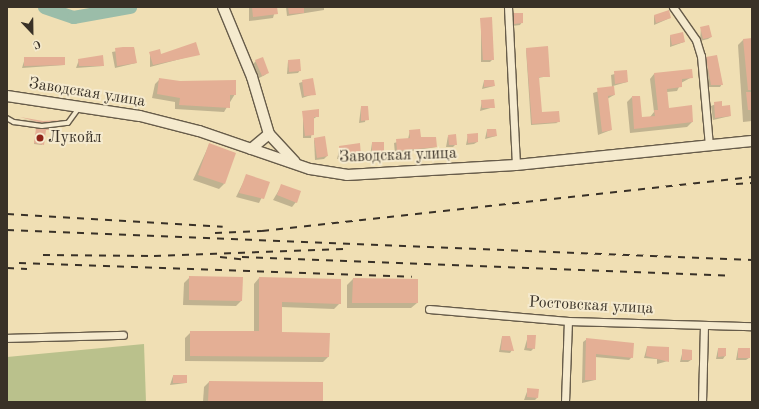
<!DOCTYPE html>
<html>
<head>
<meta charset="utf-8">
<style>
	body { margin:0 }
	#map { position:relative; width:759px; height:409px; overflow:hidden; background:#f0dfb4; font-family:"Old Standard TT",serif }
	div>[style] { position:absolute }
	[style*='--x'] { left:calc(var(--x)*1px); top:calc(var(--y)*1px); width:calc(var(--w)*1px); rotate:calc(var(--a)*1deg) }
	.green>* { inset:0; background:#bac18c }
	.shadow>* { inset:0; background:#0003 }
	.river>* { height:13px; margin:-6.5px; padding:0 6.5px; transform-origin:6.5px; border-radius:6.5px; background:#9bbda9 }
	.building>* { inset:0; background:#e4af95 }
	.roads { filter:drop-shadow(1px 0 #675c4a) drop-shadow(-1px 0 #675c4a) drop-shadow(0 1px #675c4a) drop-shadow(0 -1px #675c4a) }
	.service>* { height:3.5px; margin:-1.75px; padding:0 1.75px; transform-origin:1.75px; border-radius:1.75px; background:#f5eace }
	.minor>* { height:7px; margin:-3.5px; padding:0 3.5px; transform-origin:3.5px; border-radius:3.5px; background:#f5eace }
	.secondary>* { height:10px; margin:-5px; padding:0 5px; transform-origin:5px; border-radius:5px; background:#f5eace }
	.rail>* { height:2px; margin-top:-1px; transform-origin:0; background:repeating-linear-gradient(90deg,#393127 0 7px,transparent 0 14px) }
	.dots>* { width:11px; height:11px; translate:-50% -50%; box-sizing:border-box; border:2px solid #f5eace; border-radius:50% }
	span { translate:-50% -50%; white-space:nowrap; text-align:center; line-height:1.15; -webkit-text-stroke:4px #f5eace; paint-order:stroke }
	.street-label { font-size:16px; color:#393127 }
	.poi-label { font-size:16px; color:#393127 }
	.left { translate:0 -50%; text-align:left }
	.frame { position:absolute; inset:0; border:8px solid #393127; pointer-events:none }
	.north { position:absolute; left:12px; top:12px; width:40px; height:40px; -webkit-text-stroke:3px #f5eace; paint-order:stroke; rotate:158deg; font-size:11px; font-weight:700; line-height:16px; text-align:center; color:#393127 }
	.north::after { content:''; display:block; margin:auto; width:14px; height:18px; background:#393127; clip-path:polygon(50% 0,100% 100%,50% 72%,0 100%) }
</style>
</head>
<body>
<div id="map">
	<div class="green">
		<div style="clip-path:polygon(144px 344px,146px 402px,7px 402px,7px 357px)"></div>
	</div>
	<div class="shadow">
		<div style="clip-path:polygon(276px 7px,273px 18px,249px 21px,249px 7px)"></div>
		<div style="clip-path:polygon(286px 7px,324px 7px,324px 10px,287px 16px)"></div>
		<div style="clip-path:polygon(514px 14px,522px 22px,520px 25px,512px 26px)"></div>
		<div style="clip-path:polygon(654px 16px,670px 18px,654px 25px)"></div>
		<div style="clip-path:polygon(481px 19px,493px 59px,490px 62px,481px 62px)"></div>
		<div style="clip-path:polygon(701px 28px,711px 37px,708px 39px,700px 41px)"></div>
		<div style="clip-path:polygon(670px 36px,684px 42px,670px 47px)"></div>
		<div style="clip-path:polygon(752px 39px,752px 121px,743px 122px,738px 45px,743px 40px)"></div>
		<div style="clip-path:polygon(134px 48px,136px 63px,115px 68px,112px 52px)"></div>
		<div style="clip-path:polygon(526px 49px,549px 76px,538px 78px,541px 114px,558px 123px,531px 125px)"></div>
		<div style="clip-path:polygon(150px 52px,161px 55px,199px 54px,150px 67px)"></div>
		<div style="clip-path:polygon(25px 58px,64px 65px,22px 68px)"></div>
		<div style="clip-path:polygon(707px 58px,722px 84px,720px 87px,708px 87px)"></div>
		<div style="clip-path:polygon(79px 60px,103px 66px,76px 68px)"></div>
		<div style="clip-path:polygon(256px 61px,268px 72px,265px 75px,259px 78px,253px 64px)"></div>
		<div style="clip-path:polygon(288px 61px,300px 70px,298px 73px,287px 74px)"></div>
		<div style="clip-path:polygon(626px 71px,627px 82px,613px 86px,614px 95px,607px 99px,611px 130px,598px 135px,593px 93px,612px 87px,611px 75px)"></div>
		<div style="clip-path:polygon(654px 74px,692px 77px,681px 83px,677px 91px,667px 92px,668px 109px,692px 122px,687px 127px,630px 133px,627px 102px,632px 97px,641px 118px,650px 117px,654px 112px,650px 79px)"></div>
		<div style="clip-path:polygon(160px 79px,235px 94px,224px 112px,175px 109px,175px 102px,152px 98px,155px 84px)"></div>
		<div style="clip-path:polygon(312px 79px,314px 94px,302px 98px,299px 83px)"></div>
		<div style="clip-path:polygon(484px 81px,494px 86px,482px 89px)"></div>
		<div style="clip-path:polygon(482px 101px,494px 107px,480px 111px)"></div>
		<div style="clip-path:polygon(721px 102px,721px 107px,729px 106px,730px 116px,713px 120px,711px 106px)"></div>
		<div style="clip-path:polygon(361px 107px,367px 107px,365px 122px,359px 123px)"></div>
		<div style="clip-path:polygon(303px 112px,318px 116px,313px 119px,311px 138px,303px 138px)"></div>
		<div style="clip-path:polygon(20px 119px,43px 122px,56px 122px,40px 123px)"></div>
		<div style="clip-path:polygon(57px 128px,45px 130px,42px 145px,34px 144px,37px 129px)"></div>
		<div style="clip-path:polygon(487px 130px,496px 136px,485px 139px)"></div>
		<div style="clip-path:polygon(410px 131px,420px 138px,436px 147px,395px 154px,394px 143px,408px 139px)"></div>
		<div style="clip-path:polygon(468px 135px,477px 142px,474px 144px,466px 145px)"></div>
		<div style="clip-path:polygon(448px 136px,456px 144px,453px 147px,446px 147px)"></div>
		<div style="clip-path:polygon(314px 139px,327px 156px,324px 159px,315px 160px)"></div>
		<div style="clip-path:polygon(372px 143px,383px 153px,381px 156px,370px 156px)"></div>
		<div style="clip-path:polygon(209px 145px,224px 184px,219px 189px,193px 180px)"></div>
		<div style="clip-path:polygon(340px 147px,360px 155px,337px 159px)"></div>
		<div style="clip-path:polygon(247px 175px,269px 183px,259px 203px,236px 197px)"></div>
		<div style="clip-path:polygon(282px 185px,296px 202px,292px 207px,273px 200px)"></div>
		<div style="clip-path:polygon(190px 277px,241px 301px,236px 306px,183px 305px,184px 283px)"></div>
		<div style="clip-path:polygon(259px 278px,340px 303px,334px 309px,281px 307px,281px 333px,328px 357px,323px 362px,185px 361px,185px 338px,191px 332px,254px 332px,254px 284px)"></div>
		<div style="clip-path:polygon(353px 279px,417px 280px,417px 303px,411px 308px,347px 308px,347px 285px)"></div>
		<div style="clip-path:polygon(528px 336px,534px 348px,531px 351px,524px 350px)"></div>
		<div style="clip-path:polygon(502px 337px,512px 350px,510px 353px,499px 352px)"></div>
		<div style="clip-path:polygon(587px 339px,632px 357px,629px 360px,595px 357px,595px 380px,582px 383px,583px 342px)"></div>
		<div style="clip-path:polygon(647px 347px,668px 361px,657px 364px,657px 359px,644px 358px)"></div>
		<div style="clip-path:polygon(718px 349px,725px 356px,723px 359px,716px 359px)"></div>
		<div style="clip-path:polygon(738px 349px,749px 358px,746px 360px,736px 360px)"></div>
		<div style="clip-path:polygon(683px 350px,691px 360px,688px 362px,680px 362px)"></div>
		<div style="clip-path:polygon(173px 376px,186px 383px,170px 385px)"></div>
		<div style="clip-path:polygon(209px 382px,322px 402px,203px 402px,204px 387px)"></div>
		<div style="clip-path:polygon(528px 389px,537px 398px,535px 400px,524px 400px)"></div>
	</div>
	<div class="river">
		<div style="--x:44;--y:7;--w:31;--a:19"></div>
		<div style="--x:73;--y:17;--w:58;--a:-10"></div>
	</div>
	<div class="building">
		<div style="clip-path:polygon(252px 7px,277px 7px,278px 14px,253px 17px)"></div>
		<div style="clip-path:polygon(288px 7px,304px 7px,304px 13px,289px 14px)"></div>
		<div style="clip-path:polygon(669px 10px,671px 18px,656px 23px,654px 15px)"></div>
		<div style="clip-path:polygon(513px 13px,523px 13px,523px 23px,514px 24px)"></div>
		<div style="clip-path:polygon(492px 17px,494px 60px,483px 60px,480px 18px)"></div>
		<div style="clip-path:polygon(709px 25px,712px 37px,703px 39px,700px 27px)"></div>
		<div style="clip-path:polygon(683px 32px,685px 42px,672px 45px,670px 35px)"></div>
		<div style="clip-path:polygon(752px 38px,752px 90px,748px 90px,743px 39px)"></div>
		<div style="clip-path:polygon(196px 42px,200px 55px,153px 65px,149px 52px,160px 49px,161px 54px)"></div>
		<div style="clip-path:polygon(548px 46px,550px 77px,539px 77px,542px 112px,559px 111px,560px 122px,532px 124px,526px 48px)"></div>
		<div style="clip-path:polygon(123px 47px,134px 47px,137px 63px,117px 66px,115px 48px)"></div>
		<div style="clip-path:polygon(103px 55px,104px 66px,79px 66px,78px 59px)"></div>
		<div style="clip-path:polygon(717px 55px,723px 85px,711px 85px,706px 57px)"></div>
		<div style="clip-path:polygon(24px 57px,65px 57px,65px 65px,24px 66px)"></div>
		<div style="clip-path:polygon(263px 57px,269px 73px,262px 76px,255px 60px)"></div>
		<div style="clip-path:polygon(300px 59px,301px 71px,289px 72px,288px 60px)"></div>
		<div style="clip-path:polygon(692px 69px,693px 78px,682px 79px,682px 87px,667px 89px,669px 108px,692px 105px,693px 122px,634px 129px,632px 96px,640px 96px,642px 117px,655px 116px,654px 110px,658px 110px,654px 73px)"></div>
		<div style="clip-path:polygon(627px 70px,628px 82px,615px 84px,614px 71px)"></div>
		<div style="clip-path:polygon(159px 78px,180px 81px,236px 80px,236px 95px,230px 95px,230px 108px,179px 105px,180px 98px,157px 94px)"></div>
		<div style="clip-path:polygon(313px 78px,316px 95px,304px 96px,302px 80px)"></div>
		<div style="clip-path:polygon(484px 80px,494px 80px,495px 86px,484px 87px)"></div>
		<div style="clip-path:polygon(614px 86px,615px 95px,608px 96px,612px 130px,602px 132px,597px 88px)"></div>
		<div style="clip-path:polygon(746px 92px,752px 92px,752px 110px,748px 110px)"></div>
		<div style="clip-path:polygon(494px 99px,495px 108px,482px 108px,481px 100px)"></div>
		<div style="clip-path:polygon(722px 101px,722px 106px,730px 105px,731px 116px,715px 118px,714px 102px)"></div>
		<div style="clip-path:polygon(361px 106px,368px 106px,369px 120px,361px 121px)"></div>
		<div style="clip-path:polygon(319px 109px,319px 117px,314px 117px,314px 135px,305px 136px,302px 111px)"></div>
		<div style="clip-path:polygon(20px 117px,43px 121px,63px 120px,42px 123px)"></div>
		<div style="clip-path:polygon(36px 128px,42px 129px,63px 128px,46px 130px,44px 145px,34px 143px)"></div>
		<div style="clip-path:polygon(420px 129px,421px 137px,436px 137px,437px 147px,397px 151px,396px 139px,410px 138px,409px 130px)"></div>
		<div style="clip-path:polygon(487px 129px,496px 129px,497px 136px,487px 137px)"></div>
		<div style="clip-path:polygon(478px 133px,478px 142px,468px 143px,467px 134px)"></div>
		<div style="clip-path:polygon(456px 134px,457px 145px,449px 145px,448px 135px)"></div>
		<div style="clip-path:polygon(325px 136px,328px 156px,317px 158px,314px 138px)"></div>
		<div style="clip-path:polygon(372px 142px,384px 142px,384px 153px,372px 154px)"></div>
		<div style="clip-path:polygon(209px 143px,236px 153px,225px 184px,198px 175px)"></div>
		<div style="clip-path:polygon(360px 143px,361px 156px,340px 157px,339px 146px)"></div>
		<div style="clip-path:polygon(246px 174px,270px 182px,264px 199px,239px 193px)"></div>
		<div style="clip-path:polygon(281px 184px,301px 191px,297px 203px,277px 195px)"></div>
		<div style="clip-path:polygon(189px 276px,243px 277px,242px 301px,189px 300px)"></div>
		<div style="clip-path:polygon(259px 277px,341px 279px,341px 304px,282px 302px,282px 332px,330px 333px,329px 357px,190px 356px,190px 331px,259px 331px)"></div>
		<div style="clip-path:polygon(353px 278px,418px 279px,418px 303px,352px 303px)"></div>
		<div style="clip-path:polygon(527px 335px,536px 335px,535px 349px,527px 348px)"></div>
		<div style="clip-path:polygon(502px 336px,510px 336px,514px 351px,501px 350px)"></div>
		<div style="clip-path:polygon(586px 338px,634px 343px,633px 358px,596px 354px,596px 380px,585px 380px)"></div>
		<div style="clip-path:polygon(647px 346px,669px 347px,669px 362px,646px 356px)"></div>
		<div style="clip-path:polygon(718px 348px,726px 348px,726px 356px,718px 357px)"></div>
		<div style="clip-path:polygon(738px 348px,750px 348px,750px 358px,738px 358px)"></div>
		<div style="clip-path:polygon(682px 349px,692px 350px,692px 360px,682px 360px)"></div>
		<div style="clip-path:polygon(173px 375px,187px 375px,187px 383px,173px 383px)"></div>
		<div style="clip-path:polygon(209px 381px,323px 382px,323px 402px,208px 402px)"></div>
		<div style="clip-path:polygon(527px 388px,539px 389px,538px 398px,527px 397px)"></div>
	</div>
	<div class="roads">
		<div class="service">
			<div style="--x:7;--y:118;--w:8;--a:30"></div>
			<div style="--x:14;--y:122;--w:28;--a:8"></div>
			<div style="--x:42;--y:126;--w:26;--a:-7"></div>
			<div style="--x:68;--y:123;--w:19;--a:-54"></div>
		</div>
		<div class="minor">
			<div style="--x:508;--y:7;--w:158;--a:87.1"></div>
			<div style="--x:673;--y:7;--w:40;--a:55.1"></div>
			<div style="--x:696;--y:40;--w:17;--a:73"></div>
			<div style="--x:701;--y:56;--w:90;--a:84.9"></div>
			<div style="--x:429;--y:309;--w:140;--a:4.9"></div>
			<div style="--x:568;--y:321;--w:184;--a:1.6"></div>
			<div style="--x:7;--y:338;--w:116;--a:-1.5"></div>
			<div style="--x:565;--y:402;--w:81;--a:-87.9"></div>
			<div style="--x:702;--y:402;--w:77;--a:-88.5"></div>
		</div>
		<div class="secondary">
			<div style="--x:223;--y:7;--w:76;--a:67.5"></div>
			<div style="--x:252;--y:77;--w:59;--a:73.4"></div>
			<div style="--x:269;--y:134;--w:38;--a:47"></div>
			<div style="--x:7;--y:96;--w:134;--a:8.6"></div>
			<div style="--x:140;--y:116;--w:61;--a:14.3"></div>
			<div style="--x:199;--y:131;--w:117;--a:18.9"></div>
			<div style="--x:310;--y:169;--w:37;--a:9"></div>
			<div style="--x:347;--y:175;--w:169;--a:-3.4"></div>
			<div style="--x:516;--y:165;--w:237;--a:-5.8"></div>
			<div style="--x:251;--y:149;--w:23;--a:-40"></div>
		</div>
	</div>
	<div class="rail">
		<div style="--x:736;--y:184;--w:16;--a:-4"></div>
		<div style="--x:7;--y:214;--w:216;--a:3.4"></div>
		<div style="--x:7;--y:230;--w:746;--a:2.31"></div>
		<div style="--x:215;--y:233;--w:47;--a:-2.4"></div>
		<div style="--x:262;--y:231;--w:493;--a:-6.3"></div>
		<div style="--x:43;--y:255;--w:111;--a:0.5"></div>
		<div style="--x:154;--y:256;--w:190;--a:-2.1"></div>
		<div style="--x:220;--y:257;--w:28;--a:6"></div>
		<div style="--x:242;--y:257;--w:490;--a:2.2"></div>
		<div style="--x:19;--y:263;--w:393;--a:2"></div>
		<div style="--x:7;--y:268;--w:20;--a:3"></div>
	</div>
	<div class="dots">
		<div style="left:40px;top:138px;background:#8f2418"></div>
	</div>
	<div class="street-label">
		<span style="left:87px;top:93px;rotate:9deg">Заводская улица</span>
		<span style="left:398px;top:156px;rotate:-2deg">Заводская улица</span>
		<span style="left:591px;top:306px;rotate:3deg">Ростовская улица</span>
	</div>
	<div class="poi-label">
		<span class="left" style="left:48px;top:138px">Лукойл</span>
	</div>
	<div class="frame"></div>
	<div class="north">С</div>
</div>
</body>
</html>
